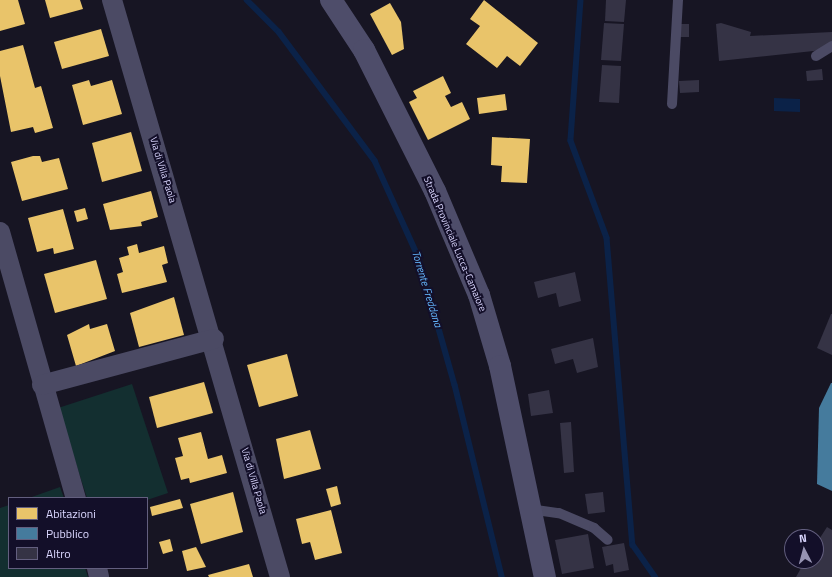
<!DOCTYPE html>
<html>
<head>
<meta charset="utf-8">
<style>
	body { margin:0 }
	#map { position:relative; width:832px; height:577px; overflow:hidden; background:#171523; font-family:"Titillium Web",sans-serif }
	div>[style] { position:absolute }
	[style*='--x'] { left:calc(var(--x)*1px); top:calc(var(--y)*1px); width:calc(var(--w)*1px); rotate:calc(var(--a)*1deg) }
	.green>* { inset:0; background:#132f30 }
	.water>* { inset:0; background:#0b2248 }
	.homes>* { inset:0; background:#e9c46a }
	.public>* { inset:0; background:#457b9d }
	.stream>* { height:5.5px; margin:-2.75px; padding:0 2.75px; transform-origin:2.75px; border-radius:2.75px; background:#0b2248 }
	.building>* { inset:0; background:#353345 }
	.lane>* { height:10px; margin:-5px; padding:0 5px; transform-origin:5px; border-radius:5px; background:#4b4a64 }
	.street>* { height:20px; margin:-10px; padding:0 10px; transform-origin:10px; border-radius:10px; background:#4b4a64 }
	.secondary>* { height:22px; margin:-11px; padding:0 11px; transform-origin:11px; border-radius:11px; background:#4e4d6a }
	span { translate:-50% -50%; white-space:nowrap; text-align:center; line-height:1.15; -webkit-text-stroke:4px #130f29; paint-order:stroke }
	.street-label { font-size:10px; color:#dbd7ff }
	.water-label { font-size:11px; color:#65b8ff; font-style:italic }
	.legend { position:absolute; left:8px; top:497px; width:140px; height:72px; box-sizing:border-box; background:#130f29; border:1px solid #635f7f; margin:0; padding:5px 7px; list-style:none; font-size:12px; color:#dbd7ff }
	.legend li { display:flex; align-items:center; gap:8px; height:20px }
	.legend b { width:20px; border:1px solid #635f7f }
	.north { position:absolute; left:784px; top:529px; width:40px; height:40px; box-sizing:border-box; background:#130f29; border:1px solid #635f7f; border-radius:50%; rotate:354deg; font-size:11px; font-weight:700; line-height:16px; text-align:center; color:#dbd7ff }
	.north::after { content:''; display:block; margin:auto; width:14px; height:18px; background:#9693b2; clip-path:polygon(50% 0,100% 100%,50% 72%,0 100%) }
</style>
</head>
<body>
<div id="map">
	<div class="green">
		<div style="clip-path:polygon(132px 384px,168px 493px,147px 500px,87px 498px,58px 408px)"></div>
		<div style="clip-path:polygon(60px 487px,64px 498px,29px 498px)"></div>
		<div style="clip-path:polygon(9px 505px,9px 568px,85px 568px,88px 577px,0 577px,0 508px)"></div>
	</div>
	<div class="water">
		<div style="clip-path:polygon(774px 98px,800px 99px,800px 112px,774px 111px)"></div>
	</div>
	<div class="homes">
		<div style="clip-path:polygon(0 0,18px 0,25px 24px,0 31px)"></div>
		<div style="clip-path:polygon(45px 0,80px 0,83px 9px,50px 18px)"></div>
		<div style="clip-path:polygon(484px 0,538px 43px,520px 66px,507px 56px,497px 68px,466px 44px,480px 26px,470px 19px)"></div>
		<div style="clip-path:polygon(390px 3px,401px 22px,404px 49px,392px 55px,370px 14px)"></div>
		<div style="clip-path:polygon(101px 29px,109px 56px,62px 69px,54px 42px)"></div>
		<div style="clip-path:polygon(23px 45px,35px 88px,41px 86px,53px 128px,35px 133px,33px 127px,11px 132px,0 76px,0 51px)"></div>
		<div style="clip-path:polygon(443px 76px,451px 93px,445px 96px,451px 107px,462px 102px,470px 119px,428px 140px,409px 102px,417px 98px,413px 91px)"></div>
		<div style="clip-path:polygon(89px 80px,91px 86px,112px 80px,122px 114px,83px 125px,72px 85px)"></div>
		<div style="clip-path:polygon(505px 94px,507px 110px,479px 114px,477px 98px)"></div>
		<div style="clip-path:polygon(131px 132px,142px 171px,102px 182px,92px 143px)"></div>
		<div style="clip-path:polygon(492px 137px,530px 139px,527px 183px,501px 182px,502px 166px,491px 165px)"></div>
		<div style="clip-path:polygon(33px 156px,40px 156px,42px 162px,59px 158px,68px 189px,22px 201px,11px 162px)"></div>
		<div style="clip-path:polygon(151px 191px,158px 217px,141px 222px,142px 226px,110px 230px,103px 204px)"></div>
		<div style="clip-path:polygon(85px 208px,88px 219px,77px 222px,74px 211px)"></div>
		<div style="clip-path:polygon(63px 209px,74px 249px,54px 254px,53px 248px,37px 252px,28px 218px)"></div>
		<div style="clip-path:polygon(137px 244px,139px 253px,164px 246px,168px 263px,162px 265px,167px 282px,122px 293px,117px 274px,123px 272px,119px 258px,129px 255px,127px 247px)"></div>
		<div style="clip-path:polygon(96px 260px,107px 299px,55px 313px,44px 274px)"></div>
		<div style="clip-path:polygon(174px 297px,184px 335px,139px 347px,130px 313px)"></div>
		<div style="clip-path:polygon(89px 324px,90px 329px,107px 324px,115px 351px,76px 366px,67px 335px)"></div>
		<div style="clip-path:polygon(287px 354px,298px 396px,259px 407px,247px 365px)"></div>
		<div style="clip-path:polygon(204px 382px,213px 413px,157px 428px,149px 397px)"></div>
		<div style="clip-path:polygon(310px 430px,321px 469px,284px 479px,276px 439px)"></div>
		<div style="clip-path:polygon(201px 432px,208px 459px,222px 455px,227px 473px,190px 483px,189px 478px,181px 480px,175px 458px,183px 456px,178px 438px)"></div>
		<div style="clip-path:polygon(337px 486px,341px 504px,331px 507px,326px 489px)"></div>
		<div style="clip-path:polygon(233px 492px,243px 532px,201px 544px,190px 504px)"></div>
		<div style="clip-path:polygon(180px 499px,183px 508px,152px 516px,150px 507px)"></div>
		<div style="clip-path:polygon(331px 510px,342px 553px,315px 560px,310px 542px,302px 544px,296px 519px)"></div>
		<div style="clip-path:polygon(170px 539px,173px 551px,163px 554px,159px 542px)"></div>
		<div style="clip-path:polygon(196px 547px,206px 567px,187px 571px,182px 551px)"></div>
		<div style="clip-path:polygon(249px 564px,253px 577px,209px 577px,208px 575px)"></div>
	</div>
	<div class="public">
		<div style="clip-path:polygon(831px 383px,832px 383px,832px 491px,817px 484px,819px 408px)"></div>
	</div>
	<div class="stream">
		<div style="--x:247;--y:0;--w:45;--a:45"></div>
		<div style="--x:279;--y:32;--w:161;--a:53.3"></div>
		<div style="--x:375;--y:161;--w:107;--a:65.6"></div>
		<div style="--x:419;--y:258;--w:132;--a:74.2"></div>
		<div style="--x:455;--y:385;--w:198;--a:76.2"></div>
		<div style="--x:581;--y:0;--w:141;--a:94.1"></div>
		<div style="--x:571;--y:141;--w:103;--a:69.6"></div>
		<div style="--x:607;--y:238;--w:308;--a:85.2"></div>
		<div style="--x:633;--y:545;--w:39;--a:55"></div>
	</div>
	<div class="building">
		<div style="clip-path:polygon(606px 0,626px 0,624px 22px,605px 21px)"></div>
		<div style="clip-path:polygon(604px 23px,624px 24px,621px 61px,601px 60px)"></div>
		<div style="clip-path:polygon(721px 23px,751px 32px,750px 36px,832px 32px,832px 49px,719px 61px,716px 24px)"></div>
		<div style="clip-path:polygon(679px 24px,689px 24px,689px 37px,678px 37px)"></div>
		<div style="clip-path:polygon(602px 65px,621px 66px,619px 103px,599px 102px)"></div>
		<div style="clip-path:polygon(822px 69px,823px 80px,807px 81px,806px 71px)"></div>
		<div style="clip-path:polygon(699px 80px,699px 92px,680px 93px,679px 81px)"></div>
		<div style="clip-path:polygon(575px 272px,581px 301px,559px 307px,556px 293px,538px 298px,534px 282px)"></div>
		<div style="clip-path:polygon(831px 314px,832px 314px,832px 355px,817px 348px)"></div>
		<div style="clip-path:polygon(593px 338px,598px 367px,577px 373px,573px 359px,555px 364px,551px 349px)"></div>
		<div style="clip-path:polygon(549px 390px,553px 413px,531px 416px,528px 394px)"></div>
		<div style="clip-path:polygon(571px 422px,574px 472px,564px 473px,560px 423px)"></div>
		<div style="clip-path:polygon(603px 492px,605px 512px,588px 514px,585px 494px)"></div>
		<div style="clip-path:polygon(827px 527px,832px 530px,832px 577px,796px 577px,805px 561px,816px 561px,816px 544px)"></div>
		<div style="clip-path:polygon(588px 534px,594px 568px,562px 574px,555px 540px)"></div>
		<div style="clip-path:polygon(624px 543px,629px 570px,614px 573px,613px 564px,606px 566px,602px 547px)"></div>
	</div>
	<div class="lane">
		<div style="--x:816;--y:56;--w:19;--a:-32"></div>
		<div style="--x:672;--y:104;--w:104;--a:-86.7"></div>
		<div style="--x:529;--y:509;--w:30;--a:8"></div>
		<div style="--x:559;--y:513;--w:38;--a:23"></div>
		<div style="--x:594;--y:528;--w:18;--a:41"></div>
	</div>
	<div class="street">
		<div style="--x:112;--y:0;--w:601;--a:73.77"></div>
		<div style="--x:0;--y:232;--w:277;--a:74.1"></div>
		<div style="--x:42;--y:385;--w:178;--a:-15"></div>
		<div style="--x:97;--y:568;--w:9;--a:77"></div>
	</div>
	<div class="secondary">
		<div style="--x:331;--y:0;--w:60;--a:56.6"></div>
		<div style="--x:364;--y:50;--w:158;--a:63.3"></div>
		<div style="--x:435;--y:191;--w:113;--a:67.1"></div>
		<div style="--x:479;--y:295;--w:74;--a:73.5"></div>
		<div style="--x:500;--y:366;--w:216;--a:78"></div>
	</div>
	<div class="street-label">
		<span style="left:163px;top:170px;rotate:73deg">Via di Villa Paola</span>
		<span style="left:455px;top:244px;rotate:67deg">Strada Provinciale Lucca-Camaiore</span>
		<span style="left:254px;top:481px;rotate:74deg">Via di Villa Paola</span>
	</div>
	<div class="water-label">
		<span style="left:427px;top:289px;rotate:73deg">Torrente Freddana</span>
	</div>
	<ul class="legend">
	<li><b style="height:11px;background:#e9c46a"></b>Abitazioni</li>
	<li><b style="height:11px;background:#457b9d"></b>Pubblico</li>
	<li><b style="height:11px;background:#353345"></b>Altro</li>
	</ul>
	<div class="north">N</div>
</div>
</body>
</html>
